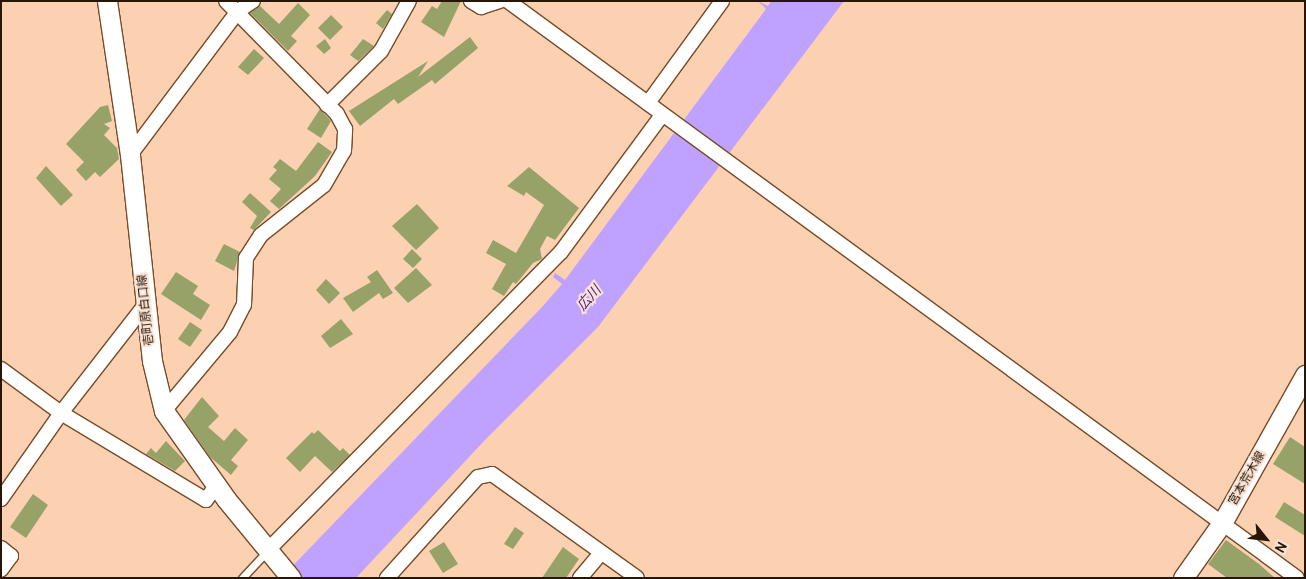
<!DOCTYPE html>
<html>
<head>
<meta charset="utf-8">
<style>
	body { margin:0 }
	#map { position:relative; width:1306px; height:579px; overflow:hidden; background:#fbd1b2; font-family:Overpass,"Noto Sans JP",sans-serif }
	div>[style] { position:absolute }
	[style*='--x'] { left:calc(var(--x)*1px); top:calc(var(--y)*1px); width:calc(var(--w)*1px); rotate:calc(var(--a)*1deg) }
	.water>* { inset:0; background:#bfa2ff }
	.building>* { inset:0; background:#97a269 }
	.roads { filter:drop-shadow(1px 0 #784b27) drop-shadow(-1px 0 #784b27) drop-shadow(0 1px #784b27) drop-shadow(0 -1px #784b27) }
	.service>* { height:7px; margin:-3.5px; padding:0 3.5px; transform-origin:3.5px; border-radius:3.5px; background:#fff }
	.minor>* { height:14px; margin:-7px; padding:0 7px; transform-origin:7px; border-radius:7px; background:#fff }
	.secondary>* { height:19px; margin:-9.5px; padding:0 9.5px; transform-origin:9.5px; border-radius:9.5px; background:#fff }
	span { translate:-50% -50%; white-space:nowrap; text-align:center; line-height:1.15; -webkit-text-stroke:4px #f9e3d4; paint-order:stroke }
	.street-label { font-size:12px; color:#271506 }
	.water-label { font-size:14px; color:#4b1c87; font-style:italic }
	.frame { position:absolute; inset:0; border:2px solid #271506; pointer-events:none }
	.north { position:absolute; left:1241px; top:514px; width:50px; height:50px; -webkit-text-stroke:4px #f9e3d4; paint-order:stroke; rotate:119deg; font-size:14px; font-weight:700; line-height:20px; text-align:center; color:#271506 }
	.north::after { content:''; display:block; margin:auto; width:18px; height:22px; background:#271506; clip-path:polygon(50% 0,100% 100%,50% 72%,0 100%) }
</style>
</head>
<body>
<div id="map">
	<div class="water">
		<div style="clip-path:polygon(758px 1px,768px 6px,771px 1px,844px 1px,598px 327px,484px 441px,356px 578px,281px 578px,543px 306px,562px 284px,553px 277px,555px 273px,565px 280px,766px 9px)"></div>
	</div>
	<div class="building">
		<div style="clip-path:polygon(442px 1px,461px 1px,444px 37px,421px 22px,432px 6px,437px 9px)"></div>
		<div style="clip-path:polygon(298px 3px,310px 15px,291px 36px,297px 41px,288px 51px,250px 13px,260px 6px,279px 24px)"></div>
		<div style="clip-path:polygon(387px 10px,392px 14px,383px 29px,376px 23px)"></div>
		<div style="clip-path:polygon(331px 15px,343px 27px,330px 40px,318px 28px)"></div>
		<div style="clip-path:polygon(470px 37px,478px 48px,435px 84px,432px 80px,398px 104px,394px 99px,360px 126px,349px 111px,428px 61px,418px 77px)"></div>
		<div style="clip-path:polygon(325px 39px,331px 48px,324px 54px,316px 46px)"></div>
		<div style="clip-path:polygon(363px 39px,374px 46px,358px 61px,350px 55px)"></div>
		<div style="clip-path:polygon(254px 49px,264px 58px,248px 75px,238px 67px)"></div>
		<div style="clip-path:polygon(108px 105px,112px 121px,104px 124px,110px 128px,104px 135px,117px 148px,119px 159px,100px 177px,95px 172px,86px 181px,76px 170px,84px 162px,66px 144px,100px 107px)"></div>
		<div style="clip-path:polygon(320px 109px,331px 121px,321px 138px,307px 129px)"></div>
		<div style="clip-path:polygon(318px 142px,332px 152px,315px 176px,279px 209px,270px 201px,281px 189px,269px 179px,277px 170px,273px 167px,280px 159px,296px 171px)"></div>
		<div style="clip-path:polygon(46px 166px,73px 195px,61px 206px,36px 178px)"></div>
		<div style="clip-path:polygon(529px 167px,579px 208px,555px 240px,547px 236px,540px 249px,542px 259px,533px 263px,516px 284px,513px 282px,504px 296px,492px 289px,506px 264px,486px 253px,493px 240px,516px 253px,544px 205px,526px 192px,524px 196px,507px 186px)"></div>
		<div style="clip-path:polygon(250px 193px,271px 212px,254px 230px,250px 228px,257px 216px,242px 202px)"></div>
		<div style="clip-path:polygon(417px 204px,439px 228px,416px 250px,392px 226px)"></div>
		<div style="clip-path:polygon(224px 244px,240px 252px,234px 271px,215px 261px)"></div>
		<div style="clip-path:polygon(412px 249px,422px 259px,413px 268px,403px 259px)"></div>
		<div style="clip-path:polygon(416px 268px,432px 285px,408px 303px,394px 288px)"></div>
		<div style="clip-path:polygon(377px 270px,393px 293px,383px 299px,379px 293px,353px 312px,343px 298px,371px 282px,367px 277px)"></div>
		<div style="clip-path:polygon(176px 272px,198px 286px,193px 294px,210px 305px,201px 320px,161px 294px)"></div>
		<div style="clip-path:polygon(326px 279px,340px 293px,329px 304px,316px 290px)"></div>
		<div style="clip-path:polygon(341px 319px,353px 334px,330px 348px,321px 336px)"></div>
		<div style="clip-path:polygon(190px 322px,202px 330px,190px 347px,178px 339px)"></div>
		<div style="clip-path:polygon(202px 397px,219px 416px,208px 427px,224px 441px,235px 428px,248px 440px,231px 460px,238px 466px,231px 475px,210px 457px,184px 420px)"></div>
		<div style="clip-path:polygon(318px 430px,340px 451px,343px 448px,350px 455px,332px 472px,315px 456px,300px 472px,286px 458px,312px 432px,314px 434px)"></div>
		<div style="clip-path:polygon(1290px 437px,1305px 447px,1305px 484px,1273px 464px)"></div>
		<div style="clip-path:polygon(166px 441px,185px 461px,175px 471px,146px 454px,151px 448px,156px 453px)"></div>
		<div style="clip-path:polygon(33px 494px,48px 505px,26px 538px,10px 527px)"></div>
		<div style="clip-path:polygon(1284px 502px,1305px 515px,1305px 536px,1275px 517px)"></div>
		<div style="clip-path:polygon(515px 527px,524px 533px,513px 549px,504px 544px)"></div>
		<div style="clip-path:polygon(1226px 540px,1259px 564px,1275px 578px,1227px 578px,1208px 564px)"></div>
		<div style="clip-path:polygon(444px 542px,458px 564px,443px 573px,429px 551px)"></div>
		<div style="clip-path:polygon(563px 547px,579px 559px,566px 578px,542px 578px)"></div>
	</div>
	<div class="roads">
		<div class="service">
			<div style="--x:242;--y:578;--w:37;--a:-47"></div>
		</div>
		<div class="minor">
			<div style="--x:471;--y:1;--w:12;--a:31"></div>
			<div style="--x:481;--y:7;--w:20;--a:-18"></div>
			<div style="--x:508;--y:1;--w:977;--a:36.18"></div>
			<div style="--x:648;--y:103;--w:126;--a:-54"></div>
			<div style="--x:327;--y:105;--w:76;--a:-45"></div>
			<div style="--x:381;--y:51;--w:57;--a:-60.8"></div>
			<div style="--x:130;--y:155;--w:180;--a:-53.1"></div>
			<div style="--x:238;--y:11;--w:18;--a:-34"></div>
			<div style="--x:1;--y:369;--w:74;--a:36.3"></div>
			<div style="--x:61;--y:413;--w:169;--a:31"></div>
			<div style="--x:206;--y:500;--w:19;--a:-55"></div>
			<div style="--x:164;--y:411;--w:103;--a:-50.1"></div>
			<div style="--x:230;--y:332;--w:30;--a:-63"></div>
			<div style="--x:244;--y:305;--w:47;--a:-87.6"></div>
			<div style="--x:246;--y:258;--w:27;--a:-57"></div>
			<div style="--x:261;--y:235;--w:80;--a:-38.4"></div>
			<div style="--x:324;--y:185;--w:39;--a:-60"></div>
			<div style="--x:344;--y:151;--w:22;--a:-87"></div>
			<div style="--x:345;--y:129;--w:17;--a:-118"></div>
			<div style="--x:337;--y:114;--w:158;--a:-134.5"></div>
			<div style="--x:1;--y:499;--w:105;--a:-55.1"></div>
			<div style="--x:61;--y:413;--w:138;--a:-52.1"></div>
			<div style="--x:1;--y:548;--w:13;--a:39"></div>
			<div style="--x:11;--y:556;--w:17;--a:126"></div>
			<div style="--x:269;--y:549;--w:417;--a:-45.5"></div>
			<div style="--x:561;--y:252;--w:170;--a:-53.6"></div>
			<div style="--x:387;--y:578;--w:136;--a:-48"></div>
			<div style="--x:478;--y:477;--w:14;--a:-12"></div>
			<div style="--x:492;--y:474;--w:178;--a:35.6"></div>
			<div style="--x:580;--y:578;--w:33;--a:-50"></div>
		</div>
		<div class="secondary">
			<div style="--x:107;--y:1;--w:156;--a:81.5"></div>
			<div style="--x:130;--y:155;--w:207;--a:83.9"></div>
			<div style="--x:152;--y:361;--w:51;--a:76.5"></div>
			<div style="--x:164;--y:411;--w:108;--a:54.8"></div>
			<div style="--x:226;--y:499;--w:102;--a:50.6"></div>
			<div style="--x:1183;--y:578;--w:67;--a:-54.7"></div>
			<div style="--x:1222;--y:523;--w:170;--a:-60.7"></div>
		</div>
	</div>
	<div class="street-label">
		<span style="left:147px;top:310px;rotate:-96deg">壱町原白口線</span>
		<span style="left:1248px;top:479px;rotate:-60deg">宮本荒木線</span>
	</div>
	<div class="water-label">
		<span style="left:590px;top:299px;rotate:-49deg">広川</span>
	</div>
	<div class="frame"></div>
	<div class="north">N</div>
</div>
</body>
</html>
